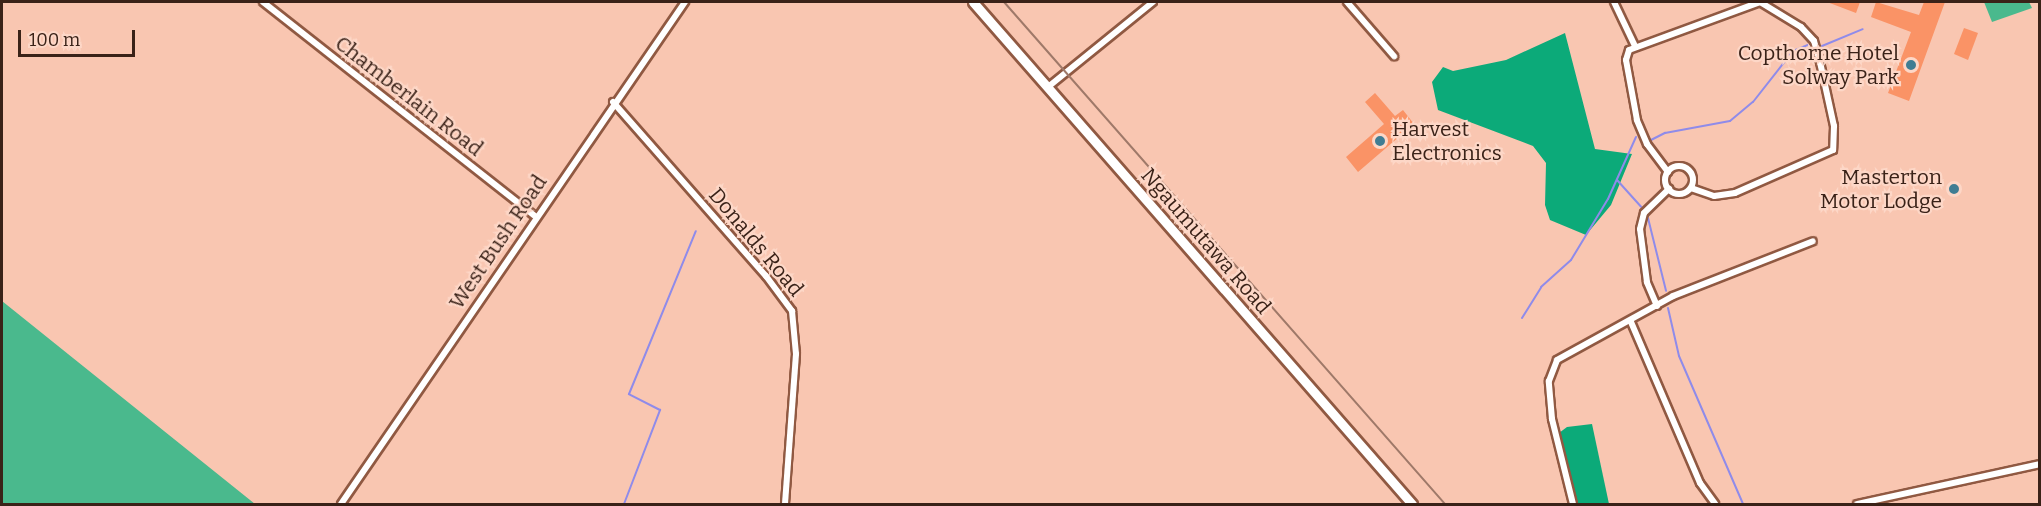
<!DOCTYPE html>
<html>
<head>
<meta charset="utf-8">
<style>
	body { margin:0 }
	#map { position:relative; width:2041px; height:506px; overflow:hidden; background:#f9c6b1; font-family:Bitter,serif }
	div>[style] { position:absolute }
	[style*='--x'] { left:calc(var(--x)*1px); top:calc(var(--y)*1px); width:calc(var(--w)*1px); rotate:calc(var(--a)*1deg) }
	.green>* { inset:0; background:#4ab98d }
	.forest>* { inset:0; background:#0caa79 }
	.stream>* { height:2px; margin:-1px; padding:0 1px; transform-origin:1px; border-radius:1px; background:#8f8bea }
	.building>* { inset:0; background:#fa9366 }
	.roads { filter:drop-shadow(2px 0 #905942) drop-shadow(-2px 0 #905942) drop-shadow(0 2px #905942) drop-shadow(0 -2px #905942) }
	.street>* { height:6px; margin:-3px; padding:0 3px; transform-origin:3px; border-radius:3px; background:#fff }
	.street>.ring { margin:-3px; padding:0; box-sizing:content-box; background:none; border:6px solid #fff; border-radius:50% }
	.secondary>* { height:9px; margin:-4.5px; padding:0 4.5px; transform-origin:4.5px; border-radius:4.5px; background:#fff }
	.rail>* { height:2px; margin:-1px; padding:0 1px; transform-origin:1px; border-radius:1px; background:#9f7969 }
	.dots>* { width:16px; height:16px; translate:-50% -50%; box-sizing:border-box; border:3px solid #fdd7c7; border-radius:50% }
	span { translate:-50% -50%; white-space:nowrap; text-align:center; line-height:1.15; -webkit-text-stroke:4.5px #fdd7c7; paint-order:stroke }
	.poi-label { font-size:21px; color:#3a2218 }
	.right { translate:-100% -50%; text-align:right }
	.left { translate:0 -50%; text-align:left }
	.street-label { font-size:21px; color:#3a2218 }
	.frame { position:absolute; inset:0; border:3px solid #3a2218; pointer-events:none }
	.scale { position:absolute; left:18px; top:30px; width:117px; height:27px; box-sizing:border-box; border:3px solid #3a2218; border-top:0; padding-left:8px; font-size:18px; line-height:21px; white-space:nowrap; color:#3a2218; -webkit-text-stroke:4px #fdd7c7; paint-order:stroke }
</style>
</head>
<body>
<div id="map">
	<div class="green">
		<div style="clip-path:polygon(1984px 2px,2029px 2px,2032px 8px,1992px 22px)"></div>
		<div style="clip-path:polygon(2px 301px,68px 354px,255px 504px,2px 503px)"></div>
	</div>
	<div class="forest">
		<div style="clip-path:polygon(1565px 33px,1595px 149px,1632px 154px,1611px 205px,1586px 235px,1550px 220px,1545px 205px,1546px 163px,1533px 146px,1438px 110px,1432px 82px,1443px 67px,1453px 71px,1506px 60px)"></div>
		<div style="clip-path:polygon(1592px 424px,1609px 504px,1569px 504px,1555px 436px,1567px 427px)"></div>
	</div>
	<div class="stream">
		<div style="--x:1822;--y:46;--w:44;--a:-22.5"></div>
		<div style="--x:1651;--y:140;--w:16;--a:-27"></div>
		<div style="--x:1665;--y:133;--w:66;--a:-10.5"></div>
		<div style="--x:1730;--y:121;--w:30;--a:-40"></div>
		<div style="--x:1753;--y:102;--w:65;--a:-51.9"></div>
		<div style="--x:1793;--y:51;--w:18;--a:-22"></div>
		<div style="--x:1617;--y:180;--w:36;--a:48"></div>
		<div style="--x:1648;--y:218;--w:75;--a:76.1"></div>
		<div style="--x:1668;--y:308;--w:49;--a:77.1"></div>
		<div style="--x:1679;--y:356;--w:161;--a:66.6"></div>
		<div style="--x:1522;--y:318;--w:36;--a:-58"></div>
		<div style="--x:1541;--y:287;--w:40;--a:-42"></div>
		<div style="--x:1571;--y:260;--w:71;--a:-58.8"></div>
		<div style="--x:1608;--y:199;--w:68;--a:-65.7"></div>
		<div style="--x:624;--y:504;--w:101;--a:-69"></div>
		<div style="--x:660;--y:410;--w:35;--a:-153"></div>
		<div style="--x:629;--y:394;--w:176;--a:-67.7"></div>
	</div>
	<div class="building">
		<div style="clip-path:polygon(1827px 2px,1860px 2px,1856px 13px)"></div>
		<div style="clip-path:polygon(1876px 2px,1919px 15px,1924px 2px,1945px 2px,1909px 101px,1888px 93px,1911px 32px,1871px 17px)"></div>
		<div style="clip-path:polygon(1964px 28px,1978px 33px,1968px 60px,1954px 54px)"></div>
		<div style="clip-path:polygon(1375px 93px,1395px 116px,1403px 110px,1414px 124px,1358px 172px,1346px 157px,1384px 124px,1365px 102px)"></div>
	</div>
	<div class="roads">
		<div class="street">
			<div style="--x:263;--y:2;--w:346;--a:38.2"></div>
			<div style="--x:1347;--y:2;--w:72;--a:49"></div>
			<div style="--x:1614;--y:2;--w:49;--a:64.5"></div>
			<div style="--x:1048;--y:87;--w:135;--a:-39"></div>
			<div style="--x:613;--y:102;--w:232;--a:48.7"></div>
			<div style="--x:766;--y:276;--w:44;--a:53.4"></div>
			<div style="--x:792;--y:311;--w:43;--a:84.7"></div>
			<div style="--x:796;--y:354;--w:150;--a:94.2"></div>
			<div class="ring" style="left:1665px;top:166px;width:22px;height:22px"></div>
			<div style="--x:1668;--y:172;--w:35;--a:-127"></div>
			<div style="--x:1647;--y:144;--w:26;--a:-113"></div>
			<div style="--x:1637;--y:120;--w:61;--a:-100.4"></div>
			<div style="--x:1626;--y:60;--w:10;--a:-73"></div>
			<div style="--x:1629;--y:50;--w:140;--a:-20.1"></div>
			<div style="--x:1760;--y:2;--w:48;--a:31.4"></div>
			<div style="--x:1801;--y:27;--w:19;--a:47"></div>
			<div style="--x:1814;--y:41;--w:22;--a:74"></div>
			<div style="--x:1820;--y:62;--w:66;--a:77.7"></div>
			<div style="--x:1834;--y:126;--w:24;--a:92"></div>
			<div style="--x:1833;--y:150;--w:107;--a:156.3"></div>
			<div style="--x:1735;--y:193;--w:21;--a:172"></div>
			<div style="--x:1714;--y:196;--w:24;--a:-161"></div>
			<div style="--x:1657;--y:306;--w:26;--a:-113"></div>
			<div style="--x:1647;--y:282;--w:53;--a:-97.5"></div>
			<div style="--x:1640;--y:229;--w:16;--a:-76"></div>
			<div style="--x:1644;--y:213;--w:35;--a:-44"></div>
			<div style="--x:1631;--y:322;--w:175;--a:66.8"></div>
			<div style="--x:1700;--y:483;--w:26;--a:54"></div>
			<div style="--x:341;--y:504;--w:609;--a:-55.58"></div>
			<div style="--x:1573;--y:504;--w:88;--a:-103.9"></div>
			<div style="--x:1552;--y:419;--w:38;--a:-95"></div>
			<div style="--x:1549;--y:381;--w:22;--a:-69"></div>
			<div style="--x:1557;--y:360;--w:132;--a:-28.9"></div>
			<div style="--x:1673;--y:296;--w:150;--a:-21.4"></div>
			<div style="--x:1857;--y:504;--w:187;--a:-12.3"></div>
		</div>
		<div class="secondary">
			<div style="--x:973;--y:2;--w:667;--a:48.83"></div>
		</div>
	</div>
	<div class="rail">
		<div style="--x:1004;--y:2;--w:668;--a:48.7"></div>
	</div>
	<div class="dots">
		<div style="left:1911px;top:65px;background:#407d93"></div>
		<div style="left:1380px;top:141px;background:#407d93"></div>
		<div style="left:1954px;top:189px;background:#407d93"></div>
	</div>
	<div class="poi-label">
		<span class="right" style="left:1899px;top:65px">Copthorne Hotel<br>Solway Park</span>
		<span class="left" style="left:1392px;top:141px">Harvest<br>Electronics</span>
		<span class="right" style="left:1942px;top:189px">Masterton<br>Motor Lodge</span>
	</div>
	<div class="street-label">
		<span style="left:409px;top:96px;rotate:38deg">Chamberlain Road</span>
		<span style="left:1206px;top:241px;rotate:49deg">Ngaumutawa Road</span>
		<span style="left:498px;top:242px;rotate:-56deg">West Bush Road</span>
		<span style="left:756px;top:242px;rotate:50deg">Donalds Road</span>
	</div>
	<div class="frame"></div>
	<div class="scale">100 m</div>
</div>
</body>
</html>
